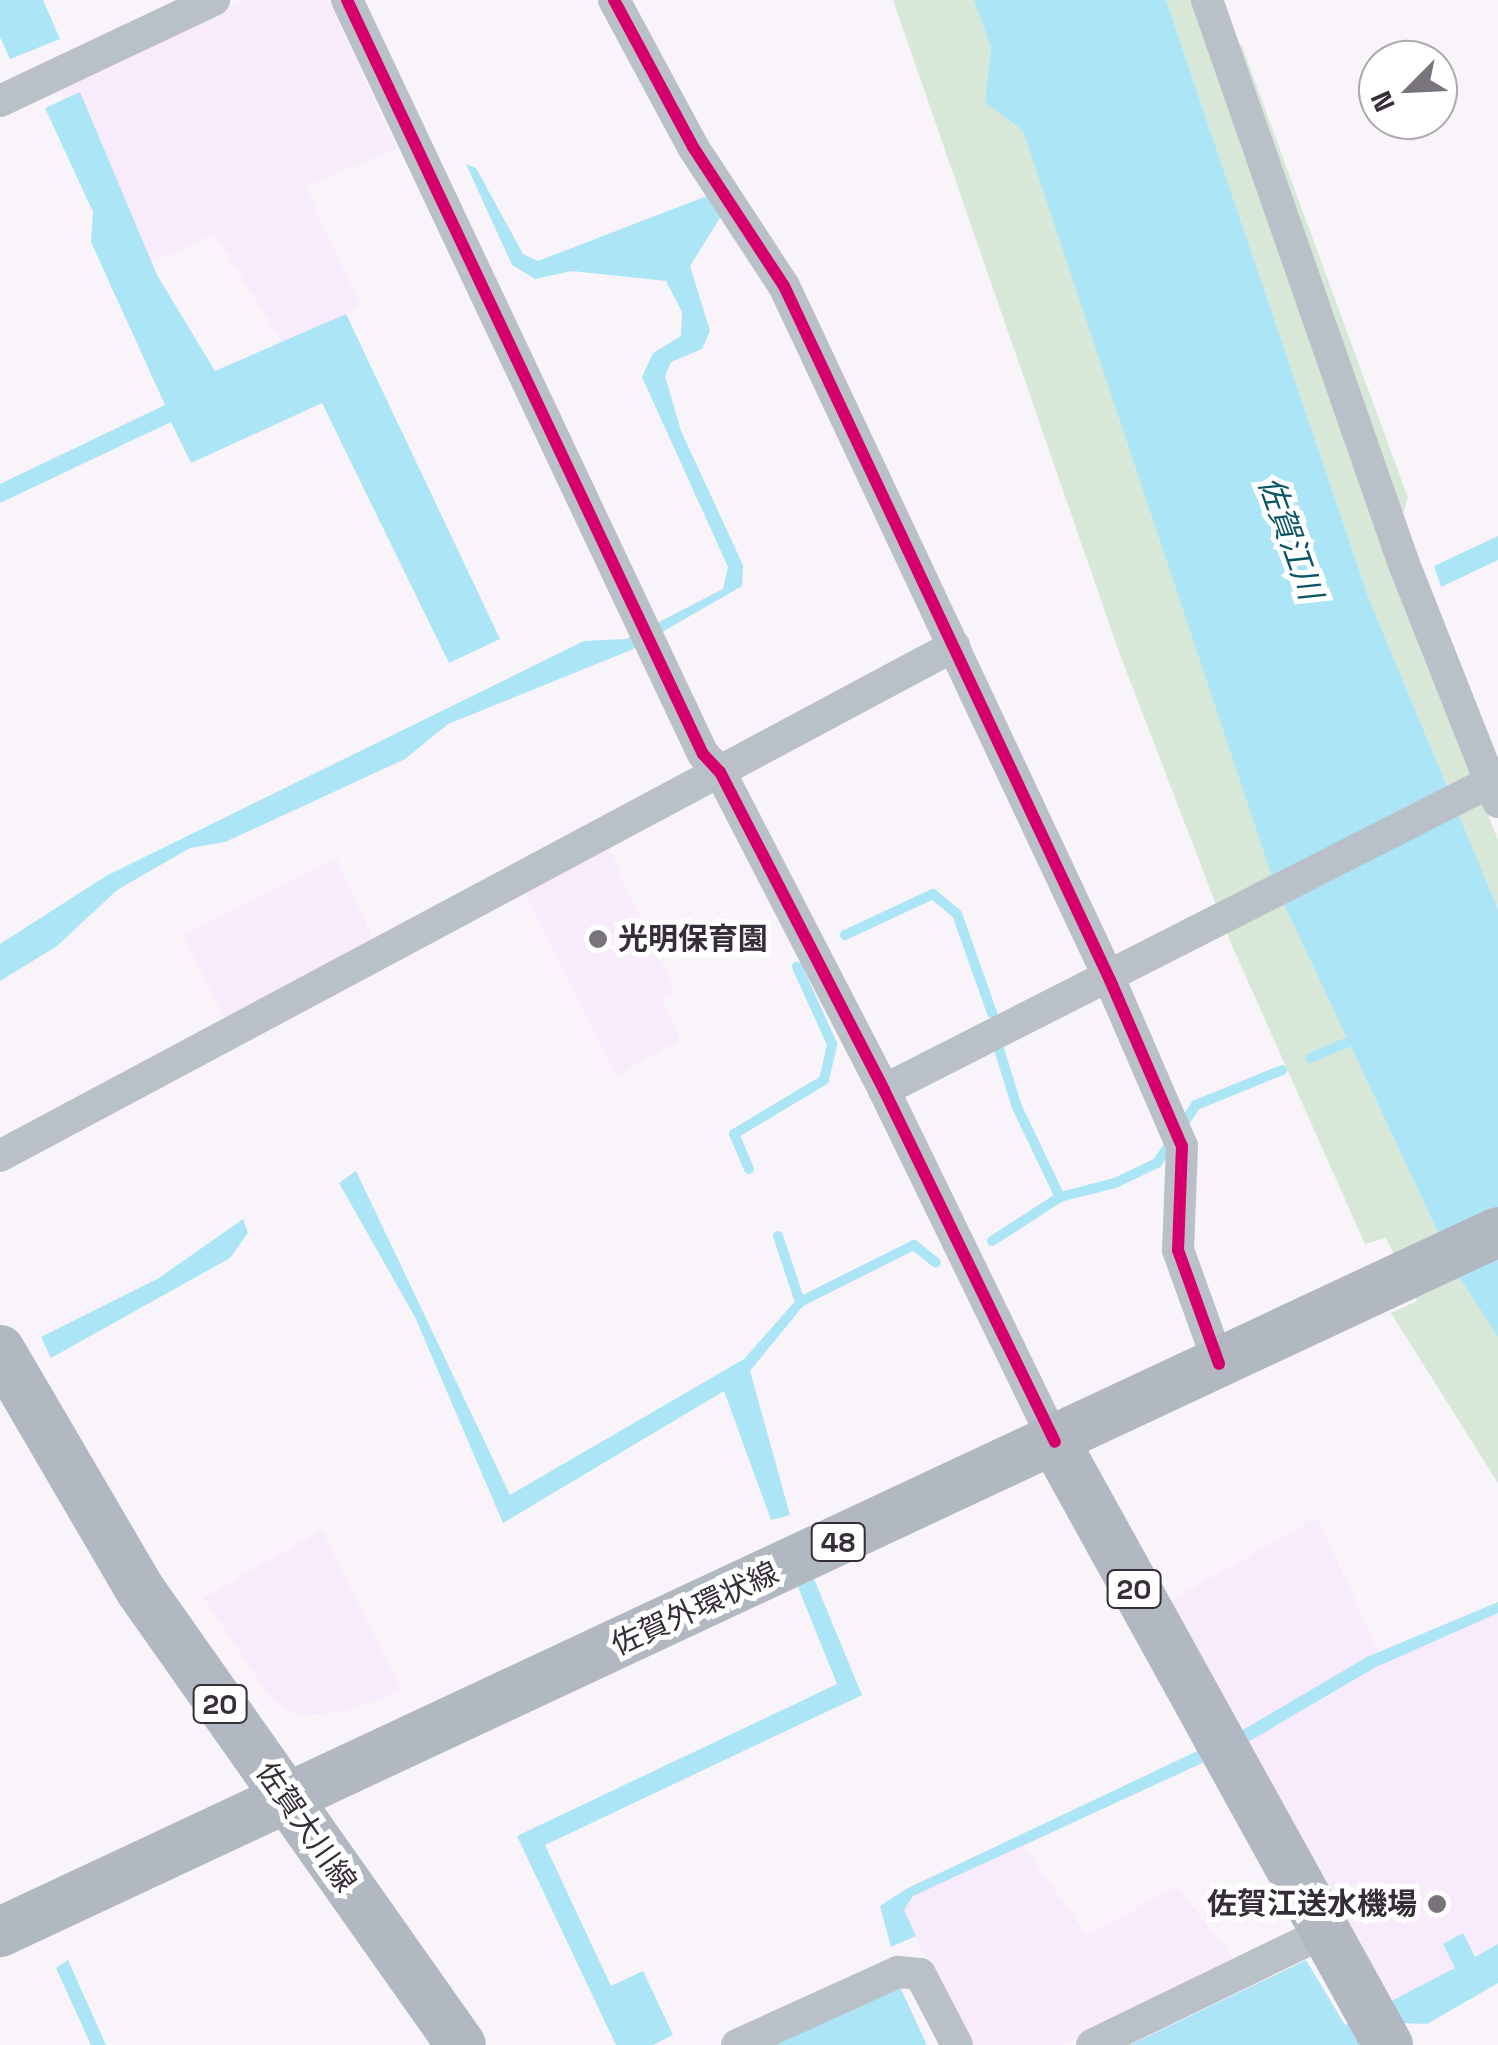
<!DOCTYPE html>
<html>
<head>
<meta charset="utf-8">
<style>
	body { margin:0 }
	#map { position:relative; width:1498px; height:2045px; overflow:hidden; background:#f8f4f9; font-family:"Space Grotesk","Noto Sans JP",sans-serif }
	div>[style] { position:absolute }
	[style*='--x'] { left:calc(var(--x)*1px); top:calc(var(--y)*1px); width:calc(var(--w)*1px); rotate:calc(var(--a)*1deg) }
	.built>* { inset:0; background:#f8ebfc }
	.green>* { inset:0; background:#d7e8d9 }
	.water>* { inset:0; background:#abe5f6 }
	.stream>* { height:10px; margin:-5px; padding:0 5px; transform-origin:5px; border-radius:5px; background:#abe5f6 }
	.street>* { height:32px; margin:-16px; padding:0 16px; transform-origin:16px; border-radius:16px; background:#bac0c7 }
	.primary>* { height:50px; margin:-25px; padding:0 25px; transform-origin:25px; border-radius:25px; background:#b1b8c1 }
	.cycleway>* { height:12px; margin:-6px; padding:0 6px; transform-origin:6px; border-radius:6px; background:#d6006c }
	.dots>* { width:28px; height:28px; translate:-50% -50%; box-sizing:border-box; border:5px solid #fff; border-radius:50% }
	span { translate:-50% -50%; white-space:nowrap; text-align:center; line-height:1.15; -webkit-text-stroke:10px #fff; paint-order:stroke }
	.shield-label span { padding:2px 8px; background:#fff; border:2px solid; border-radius:8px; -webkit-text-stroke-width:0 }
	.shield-label { font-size:28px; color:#352d37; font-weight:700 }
	.poi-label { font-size:30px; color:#352d37; font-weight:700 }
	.left { translate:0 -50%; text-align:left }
	.right { translate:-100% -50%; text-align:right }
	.street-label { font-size:30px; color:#352d37 }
	.water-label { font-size:32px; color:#0b5665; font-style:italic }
	.north { position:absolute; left:1358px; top:40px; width:100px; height:100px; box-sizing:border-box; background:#fff; border:2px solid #aeabaf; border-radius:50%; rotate:246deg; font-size:28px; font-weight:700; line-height:40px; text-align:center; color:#352d37 }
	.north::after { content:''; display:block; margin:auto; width:35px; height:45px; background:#79737b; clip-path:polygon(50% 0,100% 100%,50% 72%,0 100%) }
</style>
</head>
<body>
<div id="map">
	<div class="built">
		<div style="clip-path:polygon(243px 0,328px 0,396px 148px,305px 187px,360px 304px,288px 351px,215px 234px,134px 270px,59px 86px)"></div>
		<div style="clip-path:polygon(604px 840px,675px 993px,662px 999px,680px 1040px,616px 1076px,520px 885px)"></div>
		<div style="clip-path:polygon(336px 858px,377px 948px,229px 1027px,183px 935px)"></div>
		<div style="clip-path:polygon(1317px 1518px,1381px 1657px,1498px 1607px,1498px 1951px,1388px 2010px,1158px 1608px)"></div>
		<div style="clip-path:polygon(322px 1530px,401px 1691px,349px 1710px,300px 1716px,270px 1698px,204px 1598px)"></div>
		<div style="clip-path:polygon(1021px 1843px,1087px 1936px,1177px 1887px,1235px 1961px,1063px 2045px,966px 2045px,897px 1898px)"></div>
	</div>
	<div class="green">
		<div style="clip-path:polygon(893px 0,974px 0,991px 48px,985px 102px,1023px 131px,1274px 883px,1459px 1277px,1498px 1337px,1498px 1483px,1391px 1313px,1417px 1301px,1386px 1238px,1365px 1244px,1230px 941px,1119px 652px)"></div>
		<div style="clip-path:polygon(1166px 0,1196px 0,1202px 14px,1242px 46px,1408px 498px,1389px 557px,1498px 840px,1498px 909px,1369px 599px)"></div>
	</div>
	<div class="water">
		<div style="clip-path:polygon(0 0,43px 0,60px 39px,10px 59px,0 37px)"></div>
		<div style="clip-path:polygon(974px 0,1166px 0,1369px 599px,1498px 909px,1498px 1337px,1459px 1277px,1274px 883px,1023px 131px,985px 102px,991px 48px)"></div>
		<div style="clip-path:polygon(80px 92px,157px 275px,215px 371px,346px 314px,500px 639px,449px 663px,322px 403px,191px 463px,171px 422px,0 503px,0 484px,165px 405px,91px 242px,93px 212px,45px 108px)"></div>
		<div style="clip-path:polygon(466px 164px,476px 168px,523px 254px,538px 261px,707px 196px,720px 218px,690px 266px,710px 331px,702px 349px,671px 362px,665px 376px,681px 431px,743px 565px,742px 586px,631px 650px,448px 724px,405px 759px,225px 842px,190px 848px,117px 890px,57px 946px,0 981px,0 944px,106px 876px,584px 641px,626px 639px,723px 589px,728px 567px,642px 377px,653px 353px,681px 336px,682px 312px,666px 281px,572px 271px,535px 279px,512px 265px)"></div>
		<div style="clip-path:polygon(1498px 536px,1498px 560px,1441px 587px,1434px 566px)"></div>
		<div style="clip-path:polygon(356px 1171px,510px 1495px,744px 1359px,798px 1298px,803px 1306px,750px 1371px,790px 1515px,771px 1520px,724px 1391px,503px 1523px,415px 1317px,339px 1183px)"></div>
		<div style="clip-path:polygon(243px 1219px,248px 1233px,230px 1258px,51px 1358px,41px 1337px,159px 1278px)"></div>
		<div style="clip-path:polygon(814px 1579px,862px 1695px,545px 1845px,611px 1986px,643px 1971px,673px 2035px,653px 2045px,616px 2045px,517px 1836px,837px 1684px,798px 1587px)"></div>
		<div style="clip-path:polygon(1498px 1602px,1498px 1613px,1374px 1668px,1248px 1742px,913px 1896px,904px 1910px,916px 1936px,891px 1947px,880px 1906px,906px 1889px,1246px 1728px,1367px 1657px)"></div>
		<div style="clip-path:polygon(1463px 1933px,1475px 1957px,1498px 1944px,1498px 1983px,1427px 2024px,1402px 2023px,1367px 2045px,1130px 2045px,1306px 1960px,1345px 2025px,1455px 1968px,1443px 1944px)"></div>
		<div style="clip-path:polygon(68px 1960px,106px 2045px,91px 2045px,56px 1968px)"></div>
		<div style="clip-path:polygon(899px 1985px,927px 2045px,771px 2045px)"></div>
	</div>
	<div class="stream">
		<div style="--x:845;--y:935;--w:97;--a:-25"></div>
		<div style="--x:933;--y:894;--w:31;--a:40"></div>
		<div style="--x:957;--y:914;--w:105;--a:70.5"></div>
		<div style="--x:999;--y:1049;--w:61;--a:72.8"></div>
		<div style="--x:1017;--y:1107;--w:100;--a:64.5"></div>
		<div style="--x:1310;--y:1058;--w:41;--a:-22.8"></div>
		<div style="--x:749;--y:1169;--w:38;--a:-113"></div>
		<div style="--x:734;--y:1134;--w:105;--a:-31"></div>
		<div style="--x:824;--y:1080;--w:37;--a:-77"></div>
		<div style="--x:832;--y:1044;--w:85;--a:-114.4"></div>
		<div style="--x:778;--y:1236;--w:70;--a:71.6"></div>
		<div style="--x:800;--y:1302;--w:127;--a:-26.6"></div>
		<div style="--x:914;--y:1245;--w:28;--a:39"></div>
		<div style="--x:992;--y:1241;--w:81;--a:-32.9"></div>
		<div style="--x:1060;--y:1197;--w:57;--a:-14.3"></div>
		<div style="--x:1115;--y:1183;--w:47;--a:-25.5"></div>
		<div style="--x:1157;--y:1163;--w:70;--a:-56.1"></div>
		<div style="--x:1196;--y:1105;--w:93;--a:-22.1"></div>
	</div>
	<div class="street">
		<div style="--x:347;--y:0;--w:834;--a:64.73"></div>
		<div style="--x:703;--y:754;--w:25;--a:47"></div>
		<div style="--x:720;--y:772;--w:358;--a:62.7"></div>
		<div style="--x:884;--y:1090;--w:391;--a:64.1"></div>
		<div style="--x:614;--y:0;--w:167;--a:61.7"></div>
		<div style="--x:693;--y:147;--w:166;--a:56.8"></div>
		<div style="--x:784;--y:286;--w:767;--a:64.84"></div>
		<div style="--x:1110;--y:980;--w:181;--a:66.6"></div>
		<div style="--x:1182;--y:1146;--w:104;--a:92.2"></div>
		<div style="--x:1178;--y:1250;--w:121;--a:70.2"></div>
		<div style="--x:1207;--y:0;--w:597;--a:70.75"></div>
		<div style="--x:1404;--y:564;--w:256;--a:68.4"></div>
		<div style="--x:0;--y:101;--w:237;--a:-25.3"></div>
		<div style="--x:884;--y:1090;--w:689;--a:-26.94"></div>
		<div style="--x:0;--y:1156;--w:1082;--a:-28.13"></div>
		<div style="--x:737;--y:2045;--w:177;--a:-24.4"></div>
		<div style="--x:898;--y:1972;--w:22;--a:5"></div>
		<div style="--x:920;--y:1974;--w:80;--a:62.5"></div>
		<div style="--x:1092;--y:2045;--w:254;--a:-25.9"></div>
	</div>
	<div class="primary">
		<div style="--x:0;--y:1350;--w:279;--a:59.7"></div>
		<div style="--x:141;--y:1591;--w:555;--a:54.82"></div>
		<div style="--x:1055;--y:1442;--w:689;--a:61.09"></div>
		<div style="--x:0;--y:1932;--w:1653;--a:-25.05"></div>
	</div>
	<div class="cycleway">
		<div style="--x:347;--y:0;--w:834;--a:64.73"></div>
		<div style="--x:703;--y:754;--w:25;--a:47"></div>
		<div style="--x:720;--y:772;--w:358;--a:62.7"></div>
		<div style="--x:884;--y:1090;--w:391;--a:64.1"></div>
		<div style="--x:614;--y:0;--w:167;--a:61.7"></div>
		<div style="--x:693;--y:147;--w:166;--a:56.8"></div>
		<div style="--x:784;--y:286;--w:767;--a:64.84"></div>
		<div style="--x:1110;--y:980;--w:181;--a:66.6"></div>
		<div style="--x:1182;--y:1146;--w:104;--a:92.2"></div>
		<div style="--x:1178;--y:1250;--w:121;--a:70.2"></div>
	</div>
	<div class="dots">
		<div style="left:598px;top:939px;background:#79737b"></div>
		<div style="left:1437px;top:1904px;background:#79737b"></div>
	</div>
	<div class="shield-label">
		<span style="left:838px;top:1542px">48</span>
		<span style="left:1134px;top:1589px">20</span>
		<span style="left:220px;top:1704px">20</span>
	</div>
	<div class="poi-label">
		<span class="left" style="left:618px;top:939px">光明保育園</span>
		<span class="right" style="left:1417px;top:1904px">佐賀江送水機場</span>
	</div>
	<div class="street-label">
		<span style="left:695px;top:1609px;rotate:-25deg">佐賀外環状線</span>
		<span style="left:306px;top:1827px;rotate:55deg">佐賀大川線</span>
	</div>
	<div class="water-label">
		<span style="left:1290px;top:538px;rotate:70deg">佐賀江川</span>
	</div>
	<div class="north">N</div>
</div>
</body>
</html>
